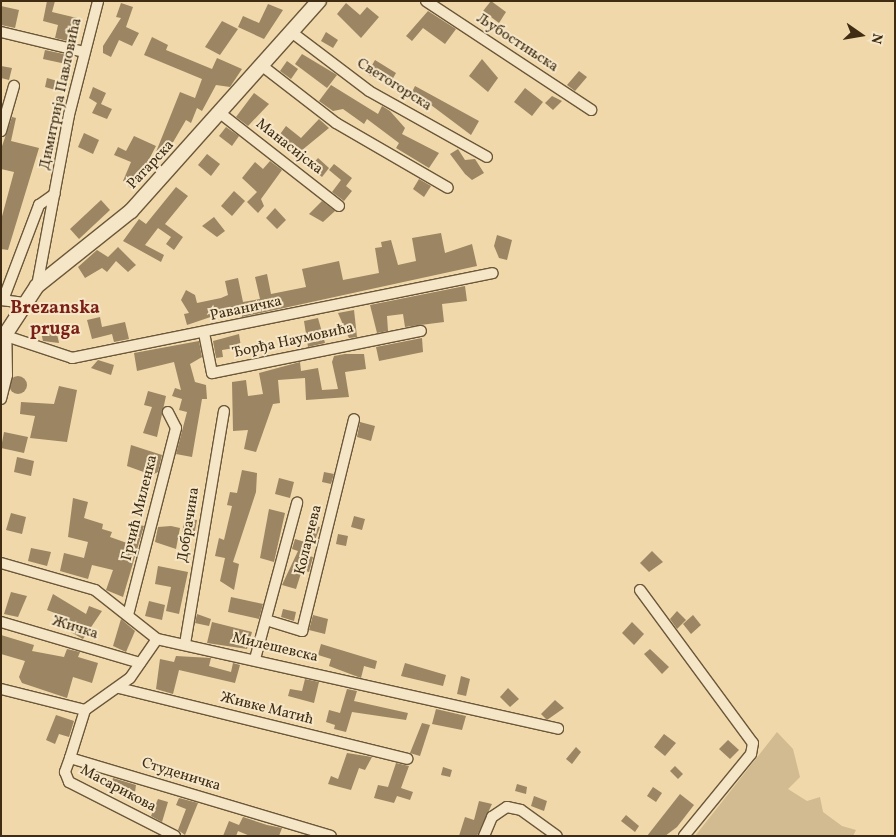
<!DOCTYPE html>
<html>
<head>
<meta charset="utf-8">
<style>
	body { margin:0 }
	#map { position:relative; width:896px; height:837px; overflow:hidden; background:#f0d8aa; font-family:Vollkorn,serif }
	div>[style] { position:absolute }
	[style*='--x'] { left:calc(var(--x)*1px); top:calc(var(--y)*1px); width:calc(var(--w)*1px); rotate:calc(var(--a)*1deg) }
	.green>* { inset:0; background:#d2bb90 }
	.building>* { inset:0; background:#9b8562 }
	.round { border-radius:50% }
	.roads { filter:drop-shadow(1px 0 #6b5739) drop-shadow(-1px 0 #6b5739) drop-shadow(0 1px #6b5739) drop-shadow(0 -1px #6b5739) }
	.street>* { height:10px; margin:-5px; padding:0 5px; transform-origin:5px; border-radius:5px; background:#f5e6c8 }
	.secondary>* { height:14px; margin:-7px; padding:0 7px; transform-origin:7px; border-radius:7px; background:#f5e6c8 }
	span { translate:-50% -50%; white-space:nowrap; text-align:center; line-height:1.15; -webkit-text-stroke:4px #f5e6c8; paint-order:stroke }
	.street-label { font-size:15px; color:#3f2c13 }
	.quarter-label { font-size:18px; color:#7a1f14; font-weight:700 }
	.frame { position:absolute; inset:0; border:2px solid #3f2c13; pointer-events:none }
	.north { position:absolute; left:836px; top:10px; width:50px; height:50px; -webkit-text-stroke:4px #f5e6c8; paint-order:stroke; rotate:103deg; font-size:14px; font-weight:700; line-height:20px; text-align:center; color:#3f2c13 }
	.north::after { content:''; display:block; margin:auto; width:18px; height:22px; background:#3f2c13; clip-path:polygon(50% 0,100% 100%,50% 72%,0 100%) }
</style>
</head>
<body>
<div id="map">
	<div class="green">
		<div style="clip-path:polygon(777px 732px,793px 749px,800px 777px,788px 789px,807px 801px,820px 797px,823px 812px,842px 826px,856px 830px,853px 836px,695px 836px)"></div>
	</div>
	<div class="building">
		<div style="clip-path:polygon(47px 1px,55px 1px,52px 12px,77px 18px,72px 42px,55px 38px,58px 25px,43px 21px)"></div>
		<div style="clip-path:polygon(491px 1px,506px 12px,499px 23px,483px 11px)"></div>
		<div style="clip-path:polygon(121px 3px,133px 7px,126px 27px,139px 33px,132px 46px,119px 40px,111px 57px,103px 53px,103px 46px,121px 18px,116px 17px)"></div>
		<div style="clip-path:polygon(346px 3px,360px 15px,367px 7px,379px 17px,361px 38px,337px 14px)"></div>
		<div style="clip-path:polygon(268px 4px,283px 10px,264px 39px,238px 27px,243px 16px,259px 23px)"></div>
		<div style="clip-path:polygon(1px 6px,19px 10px,15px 28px,1px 25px)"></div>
		<div style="clip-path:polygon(428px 11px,456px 29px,445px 44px,423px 28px,412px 41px,406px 36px)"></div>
		<div style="clip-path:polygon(222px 21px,238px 29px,220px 55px,205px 47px)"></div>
		<div style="clip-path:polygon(326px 32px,338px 40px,333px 48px,321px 41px)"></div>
		<div style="clip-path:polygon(152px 37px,168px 45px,166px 50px,212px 69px,217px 58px,242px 69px,230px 87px,216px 85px,202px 111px,197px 108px,191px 123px,186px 120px,165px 156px,156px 152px,180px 92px,195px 98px,202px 79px,144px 55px)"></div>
		<div style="clip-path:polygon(45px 50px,68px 55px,66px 64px,43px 59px)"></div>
		<div style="clip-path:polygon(302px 54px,337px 75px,327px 88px,295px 64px)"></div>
		<div style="clip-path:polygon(482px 59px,498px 78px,488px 92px,469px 76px)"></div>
		<div style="clip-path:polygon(375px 60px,396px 73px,392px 80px,385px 75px,381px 82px,367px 74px)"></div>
		<div style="clip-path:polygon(287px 61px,298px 69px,291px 79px,280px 71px)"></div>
		<div style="clip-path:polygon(1px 66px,12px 68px,9px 80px,1px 78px)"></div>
		<div style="clip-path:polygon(579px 71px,587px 77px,575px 91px,567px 85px)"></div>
		<div style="clip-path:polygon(47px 78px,61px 82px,59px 91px,45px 87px)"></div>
		<div style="clip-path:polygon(331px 85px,378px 114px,382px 106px,390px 111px,405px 128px,402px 134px,439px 153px,429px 168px,396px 148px,399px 143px,367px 119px,364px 124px,343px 109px,333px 111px,319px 101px)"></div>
		<div style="clip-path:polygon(415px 86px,479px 121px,471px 135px,427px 102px,425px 106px,409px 98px)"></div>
		<div style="clip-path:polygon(93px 87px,106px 93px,101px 104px,112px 109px,107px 119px,92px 113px,97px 103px,89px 98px)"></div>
		<div style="clip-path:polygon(525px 88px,543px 102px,532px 116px,514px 102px)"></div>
		<div style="clip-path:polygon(254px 93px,269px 104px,248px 126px,236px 117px)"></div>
		<div style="clip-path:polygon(552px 96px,562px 101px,553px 110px,545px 103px)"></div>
		<div style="clip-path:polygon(12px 117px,16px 118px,11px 141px,39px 148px,8px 250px,1px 249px,1px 220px,14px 172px,1px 169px,1px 149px)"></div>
		<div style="clip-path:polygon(319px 119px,329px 128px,296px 155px,278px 137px,286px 126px,301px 138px)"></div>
		<div style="clip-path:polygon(226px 127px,239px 136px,232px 146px,219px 136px)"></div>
		<div style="clip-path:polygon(84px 133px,99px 140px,93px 154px,78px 147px)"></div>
		<div style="clip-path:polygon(134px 136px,156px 146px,133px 190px,123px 181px,131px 162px,114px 155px,118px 147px,126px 151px)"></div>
		<div style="clip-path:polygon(458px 149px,465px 160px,475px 159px,484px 173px,472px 180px,465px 174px,450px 154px)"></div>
		<div style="clip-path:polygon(207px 154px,220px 164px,211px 176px,198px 165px)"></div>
		<div style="clip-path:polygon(318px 158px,329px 168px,322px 177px,310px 167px)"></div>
		<div style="clip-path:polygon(270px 161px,282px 170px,261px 199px,264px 206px,258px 213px,247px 202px,257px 192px,242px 178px,255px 162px,263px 169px)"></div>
		<div style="clip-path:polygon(334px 164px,352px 178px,346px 186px,352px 191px,344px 201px,332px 192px,341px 180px,329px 170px)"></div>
		<div style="clip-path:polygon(419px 179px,431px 186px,424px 197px,413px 189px)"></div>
		<div style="clip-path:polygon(176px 187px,188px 196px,165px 224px,183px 237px,174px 250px,166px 244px,171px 237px,158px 228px,145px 245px,164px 255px,161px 262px,123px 241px,139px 219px,146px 224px)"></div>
		<div style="clip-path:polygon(234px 191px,245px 201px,232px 216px,221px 206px)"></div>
		<div style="clip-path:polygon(101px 200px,110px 210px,79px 239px,70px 229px)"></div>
		<div style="clip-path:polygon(322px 201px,335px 211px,323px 222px,309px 214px)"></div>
		<div style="clip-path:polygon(275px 208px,286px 220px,277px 229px,266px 218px)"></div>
		<div style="clip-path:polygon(214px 217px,225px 231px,217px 237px,202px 226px)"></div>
		<div style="clip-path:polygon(441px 233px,445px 253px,472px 244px,477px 266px,242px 317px,240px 307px,187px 325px,184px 314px,189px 313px,181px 300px,186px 290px,195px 295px,197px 303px,221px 298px,228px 295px,225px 281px,238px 278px,243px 302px,260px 299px,255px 277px,267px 274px,271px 294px,306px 287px,302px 269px,339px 261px,343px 280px,379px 273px,375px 248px,382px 247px,381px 242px,391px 240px,398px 265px,416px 261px,412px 238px)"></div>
		<div style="clip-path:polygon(497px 235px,512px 240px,507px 260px,499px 258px,494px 246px)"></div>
		<div style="clip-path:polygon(118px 247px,136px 265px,128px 272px,116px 261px,107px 272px,102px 268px,85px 278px,78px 267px,97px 250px,108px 257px)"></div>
		<div style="clip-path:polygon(465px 286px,467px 301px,442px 304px,444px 322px,405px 327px,403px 314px,387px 316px,388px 331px,377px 333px,370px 305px)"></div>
		<div style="clip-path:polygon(354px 310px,357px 337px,349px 338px,338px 313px)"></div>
		<div style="clip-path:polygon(100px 317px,102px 327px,125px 322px,129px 339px,114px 342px,112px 334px,92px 339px,87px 320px)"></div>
		<div style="clip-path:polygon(318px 318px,325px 343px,308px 347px,304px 321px)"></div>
		<div style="clip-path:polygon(56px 329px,59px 343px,43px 341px,41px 332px)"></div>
		<div style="clip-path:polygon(239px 334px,241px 347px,222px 350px,223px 357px,216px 358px,213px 341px)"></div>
		<div style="clip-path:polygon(422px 338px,423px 352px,379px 361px,376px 347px)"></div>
		<div style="clip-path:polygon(199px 341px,202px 357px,190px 364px,195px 382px,206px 385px,207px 399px,202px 399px,192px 457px,176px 454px,187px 412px,179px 410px,182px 399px,172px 396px,175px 388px,181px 390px,174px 362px,137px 371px,134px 353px)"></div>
		<div style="clip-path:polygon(345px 354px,364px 354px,366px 369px,345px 372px,349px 397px,306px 400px,305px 378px,278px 380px,280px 403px,273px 404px,256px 452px,244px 449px,248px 430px,233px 431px,232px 382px,246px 380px,248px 396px,263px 394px,259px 373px,300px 362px,301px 371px,318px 368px,322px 390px,338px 389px,332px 362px,334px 356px)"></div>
		<div style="clip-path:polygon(98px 360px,114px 365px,111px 375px,91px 368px)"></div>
		<div class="round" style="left:9px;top:376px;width:18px;height:18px"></div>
		<div style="clip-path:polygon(59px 386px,77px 390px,67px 442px,30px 438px,35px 416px,20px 414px,21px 402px,54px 404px)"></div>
		<div style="clip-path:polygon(148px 391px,166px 396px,157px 437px,143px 433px,152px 407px,144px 405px)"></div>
		<div style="clip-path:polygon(360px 422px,375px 426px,371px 441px,357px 437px)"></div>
		<div style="clip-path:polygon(4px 432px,28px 437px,24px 453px,1px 448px)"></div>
		<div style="clip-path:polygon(131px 445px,162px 455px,158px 472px,152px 475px,127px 466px)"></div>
		<div style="clip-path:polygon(17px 457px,34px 461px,31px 476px,14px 472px)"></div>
		<div style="clip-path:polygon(242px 470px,257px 473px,256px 492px,233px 562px,239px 564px,234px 590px,220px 581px,225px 558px,215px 556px,219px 538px,224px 540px,232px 506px,227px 505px,230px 492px,237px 493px)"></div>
		<div style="clip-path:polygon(324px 472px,334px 474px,331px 484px,322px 482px)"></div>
		<div style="clip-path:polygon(279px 478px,294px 482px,290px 498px,275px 494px)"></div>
		<div style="clip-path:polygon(73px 498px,88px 502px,84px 518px,103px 524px,102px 529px,112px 532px,110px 537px,127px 543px,132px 523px,144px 526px,123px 597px,106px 590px,113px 570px,92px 565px,88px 579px,60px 571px,64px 553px,84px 558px,88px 542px,68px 537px)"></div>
		<div style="clip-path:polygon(269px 509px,285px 513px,274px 562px,260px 558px)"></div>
		<div style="clip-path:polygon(11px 513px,26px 517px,22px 534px,6px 530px)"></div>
		<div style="clip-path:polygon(354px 516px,365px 519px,362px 530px,351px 527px)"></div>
		<div style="clip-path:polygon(185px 518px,197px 520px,194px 536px,182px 533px)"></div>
		<div style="clip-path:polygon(309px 525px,320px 527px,309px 556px,313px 557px,309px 572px,302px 570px,296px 589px,282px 585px,298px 551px,292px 549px,295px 539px,305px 542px)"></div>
		<div style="clip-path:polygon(171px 526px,180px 528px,176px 549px,155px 542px,158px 527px)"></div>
		<div style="clip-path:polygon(338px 534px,348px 536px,346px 546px,336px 544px)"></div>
		<div style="clip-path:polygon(31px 548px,51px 552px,47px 566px,28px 561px)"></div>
		<div style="clip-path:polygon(652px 551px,663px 562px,649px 572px,640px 563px)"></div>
		<div style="clip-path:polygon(158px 566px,188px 572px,179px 614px,166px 611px,171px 587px,155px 584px)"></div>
		<div style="clip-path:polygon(11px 592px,27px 596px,18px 617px,4px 614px)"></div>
		<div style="clip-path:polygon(53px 594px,86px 614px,89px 606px,102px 611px,83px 639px,60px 626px,65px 617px,47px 610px)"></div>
		<div style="clip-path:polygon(231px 597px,263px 604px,259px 619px,228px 612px)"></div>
		<div style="clip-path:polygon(149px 601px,165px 605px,162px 620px,145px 616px)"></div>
		<div style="clip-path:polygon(283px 609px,296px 612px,294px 621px,281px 617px)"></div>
		<div style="clip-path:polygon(677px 611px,686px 620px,677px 629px,670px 619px)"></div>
		<div style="clip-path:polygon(197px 614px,211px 619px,209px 626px,195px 623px)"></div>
		<div style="clip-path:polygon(313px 615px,328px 619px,325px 634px,309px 630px)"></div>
		<div style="clip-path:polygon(693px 615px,701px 625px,691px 634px,683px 624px)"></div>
		<div style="clip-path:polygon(121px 619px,135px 631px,126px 652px,113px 646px)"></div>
		<div style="clip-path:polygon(212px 622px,252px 632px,247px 649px,207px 643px)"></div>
		<div style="clip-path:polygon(632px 622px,644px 634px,634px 645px,622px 633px)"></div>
		<div style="clip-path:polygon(1px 635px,34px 645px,32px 651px,64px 657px,67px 649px,80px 652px,78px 657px,98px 663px,92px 683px,73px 677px,67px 698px,22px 683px,19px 677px,25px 661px,1px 654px)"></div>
		<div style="clip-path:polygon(321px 644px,377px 661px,375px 669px,364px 666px,361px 678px,329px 666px,331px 659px,318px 655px)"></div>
		<div style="clip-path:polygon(650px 649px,669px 667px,662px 674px,644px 654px)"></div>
		<div style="clip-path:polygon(176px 656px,211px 658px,209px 666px,231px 672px,233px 663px,240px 665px,235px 683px,179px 670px,173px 694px,156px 689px,160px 659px,174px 662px)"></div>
		<div style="clip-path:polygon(405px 663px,446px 675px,443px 686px,401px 676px)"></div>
		<div style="clip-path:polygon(461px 676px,470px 679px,466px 696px,457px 694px)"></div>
		<div style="clip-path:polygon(305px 679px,319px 682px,314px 703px,288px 696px,290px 689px,302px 691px)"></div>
		<div style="clip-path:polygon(508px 688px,519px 699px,510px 707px,500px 697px)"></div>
		<div style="clip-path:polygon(347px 689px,357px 691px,354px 701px,408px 713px,406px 720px,352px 712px,346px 732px,334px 729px,335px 725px,326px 722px,329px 710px,340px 713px)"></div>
		<div style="clip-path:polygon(555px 700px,564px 708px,547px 720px,541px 714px)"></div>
		<div style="clip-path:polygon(436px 709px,466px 716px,462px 730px,432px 724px)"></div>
		<div style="clip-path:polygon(56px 715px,74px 721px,69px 737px,59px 734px,55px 744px,46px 740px)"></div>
		<div style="clip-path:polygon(422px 723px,430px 725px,420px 756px,410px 753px)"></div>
		<div style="clip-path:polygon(664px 734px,676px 743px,665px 756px,654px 747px)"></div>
		<div style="clip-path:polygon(728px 740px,739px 750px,730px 759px,719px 749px)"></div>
		<div style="clip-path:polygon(576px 747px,581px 752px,572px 764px,566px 759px)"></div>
		<div style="clip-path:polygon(347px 753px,372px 757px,365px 770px,359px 768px,351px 790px,328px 784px,331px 776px,338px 779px)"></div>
		<div style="clip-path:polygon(396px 763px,409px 766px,401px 788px,413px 792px,410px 800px,397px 796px,394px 803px,374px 798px,378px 785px,388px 787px)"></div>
		<div style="clip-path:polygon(675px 766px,683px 774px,678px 779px,670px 771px)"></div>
		<div style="clip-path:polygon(443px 767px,452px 770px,450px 777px,441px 775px)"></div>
		<div style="clip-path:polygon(113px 778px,136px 785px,135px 792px,110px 788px)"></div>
		<div style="clip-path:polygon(517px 784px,527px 787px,526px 794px,515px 791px)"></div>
		<div style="clip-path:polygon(653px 787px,662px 793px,656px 802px,647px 796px)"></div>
		<div style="clip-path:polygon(680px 794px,694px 805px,677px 827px,665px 836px,647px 836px)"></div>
		<div style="clip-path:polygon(534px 796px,547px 801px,544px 811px,531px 806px)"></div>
		<div style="clip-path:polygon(179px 798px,198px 803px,185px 835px,178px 830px,186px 809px,176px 805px)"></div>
		<div style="clip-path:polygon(158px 799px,168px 802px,162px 822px,151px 816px)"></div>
		<div style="clip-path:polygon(479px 801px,492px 804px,477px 836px,459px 836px,465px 817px,474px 820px)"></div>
		<div style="clip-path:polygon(626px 815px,639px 826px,635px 832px,621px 821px)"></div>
		<div style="clip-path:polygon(243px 817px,267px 825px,282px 828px,279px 836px,250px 836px,238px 831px,236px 836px,223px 836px,229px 821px,239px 825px)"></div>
	</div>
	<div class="roads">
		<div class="street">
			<div style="--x:426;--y:1;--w:198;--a:33.4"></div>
			<div style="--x:290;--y:31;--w:99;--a:37.2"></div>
			<div style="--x:369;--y:91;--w:135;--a:29.2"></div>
			<div style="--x:1;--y:32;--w:85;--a:13.5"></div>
			<div style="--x:261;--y:65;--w:95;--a:37.7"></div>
			<div style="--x:336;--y:123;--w:129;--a:30.1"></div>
			<div style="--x:220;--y:113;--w:151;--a:38"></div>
			<div style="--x:1;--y:131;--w:47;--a:-73.9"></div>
			<div style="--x:37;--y:286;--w:174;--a:-79.4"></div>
			<div style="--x:69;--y:115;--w:118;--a:-75.7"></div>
			<div style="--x:1;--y:300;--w:24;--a:7"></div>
			<div style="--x:3;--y:300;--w:102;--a:-69.2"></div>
			<div style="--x:39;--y:205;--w:19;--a:-35"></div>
			<div style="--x:204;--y:333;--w:41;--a:78.7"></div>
			<div style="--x:212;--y:373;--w:213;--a:-11.4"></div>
			<div style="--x:1;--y:399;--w:25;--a:-76"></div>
			<div style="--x:7;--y:375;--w:39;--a:-91"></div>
			<div style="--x:6;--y:336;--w:70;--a:18.4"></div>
			<div style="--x:72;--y:358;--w:429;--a:-11.4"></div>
			<div style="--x:1;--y:563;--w:98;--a:16"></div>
			<div style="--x:95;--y:590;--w:79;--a:38.3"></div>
			<div style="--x:157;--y:639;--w:411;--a:12.6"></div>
			<div style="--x:640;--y:590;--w:190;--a:53.6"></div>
			<div style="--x:753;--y:743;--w:11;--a:100"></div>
			<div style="--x:751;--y:754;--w:106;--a:129.3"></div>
			<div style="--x:128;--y:615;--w:193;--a:-75.6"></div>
			<div style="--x:176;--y:428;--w:18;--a:-117"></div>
			<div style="--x:266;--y:620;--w:38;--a:17"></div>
			<div style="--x:302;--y:631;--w:218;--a:-76.2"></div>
			<div style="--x:1;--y:622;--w:145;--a:16.4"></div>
			<div style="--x:185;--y:644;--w:236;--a:-80.5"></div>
			<div style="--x:255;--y:659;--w:162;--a:-74.9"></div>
			<div style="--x:119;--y:688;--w:297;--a:13.8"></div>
			<div style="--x:1;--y:689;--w:87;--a:14"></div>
			<div style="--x:85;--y:710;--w:55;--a:-35.4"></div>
			<div style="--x:130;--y:678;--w:47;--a:-55.3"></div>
			<div style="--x:85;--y:710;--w:50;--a:107.4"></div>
			<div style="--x:70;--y:758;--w:272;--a:16.6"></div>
			<div style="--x:70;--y:758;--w:15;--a:110"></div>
			<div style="--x:65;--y:772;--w:11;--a:68"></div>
			<div style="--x:69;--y:782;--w:119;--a:27"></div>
			<div style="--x:484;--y:836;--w:21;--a:-67"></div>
			<div style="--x:492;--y:817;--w:18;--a:-34"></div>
			<div style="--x:507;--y:807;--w:14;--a:12"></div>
			<div style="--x:521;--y:810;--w:44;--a:35.8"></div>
		</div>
		<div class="secondary">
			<div style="--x:1;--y:341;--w:66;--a:-56.8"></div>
			<div style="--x:37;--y:286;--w:120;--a:-38.6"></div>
			<div style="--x:131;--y:211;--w:282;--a:-48.2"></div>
		</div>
	</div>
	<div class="street-label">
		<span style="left:517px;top:43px;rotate:33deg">Љубостињска</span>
		<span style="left:394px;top:85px;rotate:32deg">Светогорска</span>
		<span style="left:61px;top:94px;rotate:-78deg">Димитрија Павловића</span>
		<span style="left:289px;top:147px;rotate:38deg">Манасијска</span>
		<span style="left:151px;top:165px;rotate:-47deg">Ратарска</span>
		<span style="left:246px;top:309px;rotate:-12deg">Раваничка</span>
		<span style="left:293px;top:341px;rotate:-12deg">Ђорђа Наумовића</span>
		<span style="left:140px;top:508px;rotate:-76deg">Грчић Миленка</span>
		<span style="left:189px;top:525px;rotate:-81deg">Добрачина</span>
		<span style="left:309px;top:540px;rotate:-76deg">Коларчева</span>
		<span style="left:75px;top:628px;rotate:17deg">Жичка</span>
		<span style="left:275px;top:648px;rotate:13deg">Милешевска</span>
		<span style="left:267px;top:709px;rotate:14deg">Живке Матић</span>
		<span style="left:181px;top:775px;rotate:17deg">Студеничка</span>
		<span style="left:118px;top:789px;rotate:28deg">Масарикова</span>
	</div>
	<div class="quarter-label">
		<span style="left:55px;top:320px">Brezanska<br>pruga</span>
	</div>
	<div class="frame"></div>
	<div class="north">N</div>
</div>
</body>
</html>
